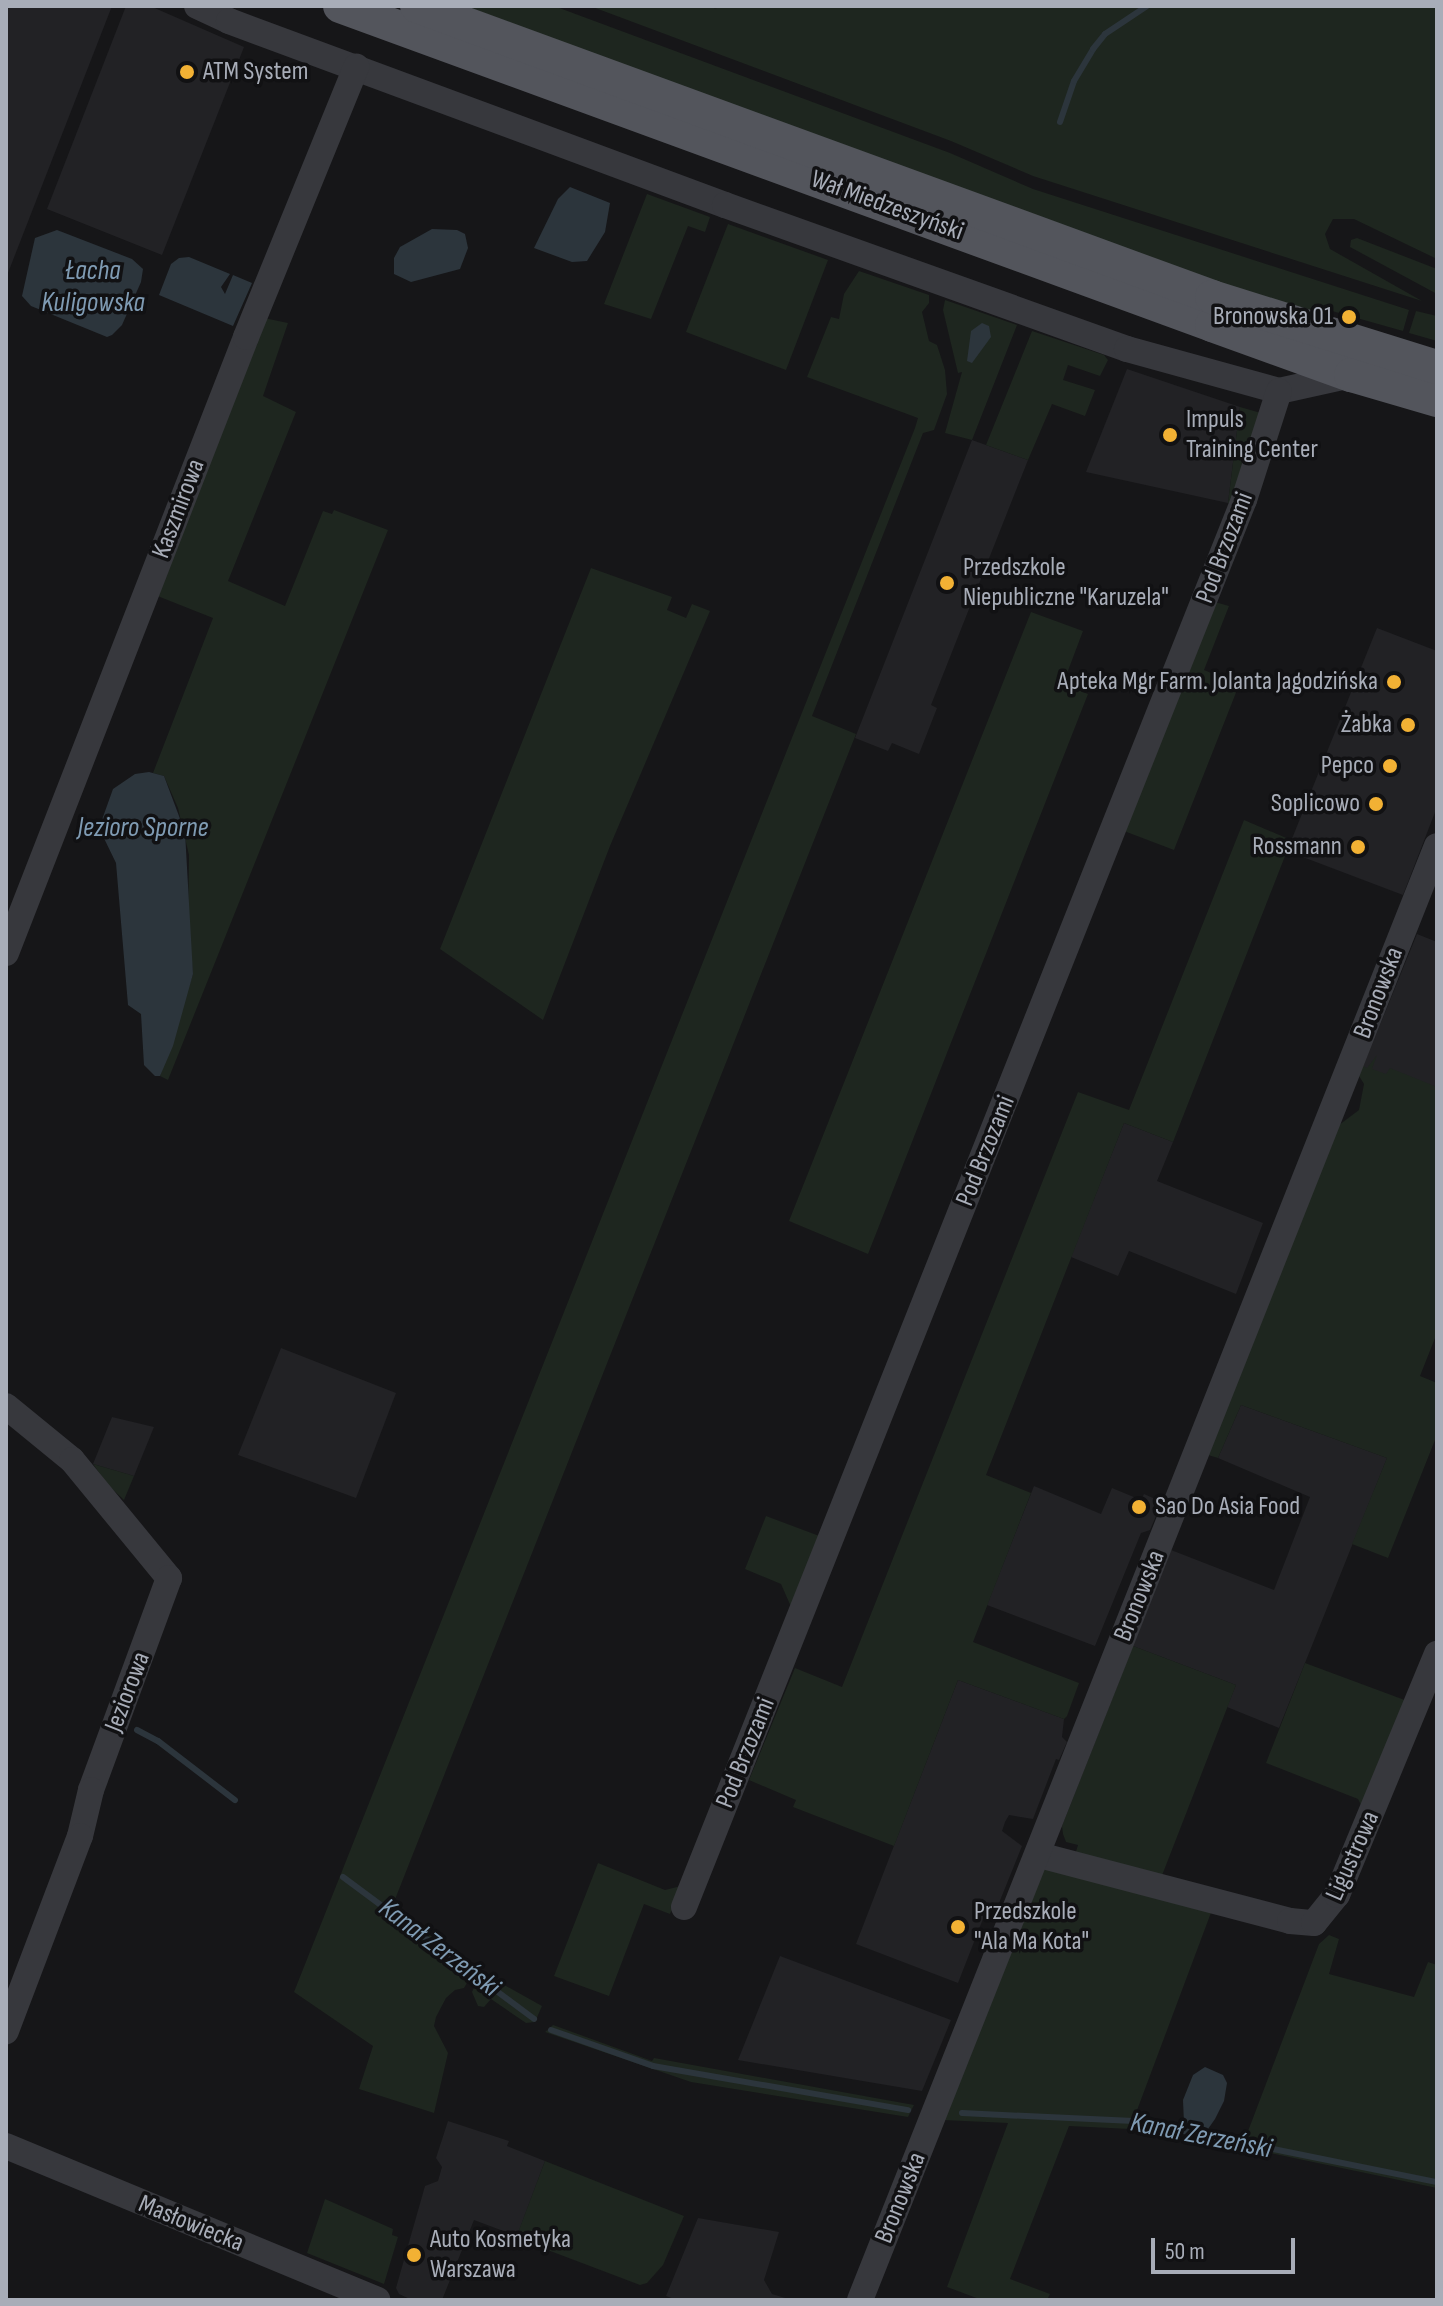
<!DOCTYPE html>
<html>
<head>
<meta charset="utf-8">
<style>
	body { margin:0 }
	#map { position:relative; width:1443px; height:2306px; overflow:hidden; background:#161618; font-family:"Sofia Sans Condensed",sans-serif }
	div>[style] { position:absolute }
	[style*='--x'] { left:calc(var(--x)*1px); top:calc(var(--y)*1px); width:calc(var(--w)*1px); rotate:calc(var(--a)*1deg) }
	.built>* { inset:0; background:#222225 }
	.green>* { inset:0; background:#1e261f }
	.water>* { inset:0; background:#2c353c }
	.stream>* { height:6px; margin:-3px; padding:0 3px; transform-origin:3px; border-radius:3px; background:#2c353c }
	.minor>* { height:26px; margin:-13px; padding:0 13px; transform-origin:13px; border-radius:13px; background:#37383d }
	.major>* { height:34px; margin:-17px; padding:0 17px; transform-origin:17px; border-radius:17px; background:#53555c }
	.dots>* { width:22px; height:22px; translate:-50% -50%; box-sizing:border-box; border:4px solid #111113; border-radius:50% }
	span { translate:-50% -50%; white-space:nowrap; text-align:center; line-height:1.15; -webkit-text-stroke:7px #111113; paint-order:stroke }
	.poi-label { font-size:26px; color:#a8adb8 }
	.left { translate:0 -50%; text-align:left }
	.right { translate:-100% -50%; text-align:right }
	.street-label { font-size:26px; color:#a8adb8 }
	.water-label { font-size:28px; color:#7f9bb3; font-style:italic }
	.frame { position:absolute; inset:0; border:8px solid #a8adb8; pointer-events:none }
	.scale { position:absolute; left:1151px; top:2238px; width:144px; height:36px; box-sizing:border-box; border:4px solid #a8adb8; border-top:0; padding-left:10px; font-size:24px; line-height:28px; white-space:nowrap; color:#a8adb8; -webkit-text-stroke:6px #111113; paint-order:stroke }
</style>
</head>
<body>
<div id="map">
	<div class="built">
		<div style="clip-path:polygon(6px 6px,112px 6px,6px 278px)"></div>
		<div style="clip-path:polygon(126px 6px,150px 6px,244px 47px,162px 255px,47px 209px)"></div>
		<div style="clip-path:polygon(1127px 369px,1240px 407px,1228px 503px,1086px 472px)"></div>
		<div style="clip-path:polygon(972px 440px,1028px 460px,931px 705px,937px 708px,919px 754px,892px 743px,888px 751px,855px 738px)"></div>
		<div style="clip-path:polygon(1377px 628px,1437px 651px,1437px 807px,1403px 895px,1287px 851px)"></div>
		<div style="clip-path:polygon(1417px 934px,1437px 942px,1437px 1098px,1362px 1069px)"></div>
		<div style="clip-path:polygon(1124px 1123px,1173px 1142px,1157px 1181px,1263px 1223px,1236px 1294px,1129px 1251px,1118px 1276px,1071px 1257px)"></div>
		<div style="clip-path:polygon(281px 1348px,396px 1393px,356px 1498px,238px 1455px)"></div>
		<div style="clip-path:polygon(1241px 1405px,1387px 1458px,1279px 1728px,1227px 1707px,1236px 1685px,1133px 1646px,1171px 1550px,1274px 1590px,1310px 1497px,1218px 1458px)"></div>
		<div style="clip-path:polygon(112px 1417px,154px 1427px,134px 1476px,93px 1464px)"></div>
		<div style="clip-path:polygon(1034px 1486px,1101px 1514px,1112px 1488px,1141px 1500px,1144px 1494px,1162px 1502px,1150px 1530px,1141px 1533px,1095px 1646px,987px 1605px)"></div>
		<div style="clip-path:polygon(958px 1680px,1064px 1719px,1062px 1737px,1067px 1742px,1059px 1760px,1056px 1759px,1033px 1819px,1009px 1815px,1005px 1822px,1002px 1831px,1022px 1846px,997px 1908px,988px 1906px,958px 1983px,856px 1944px)"></div>
		<div style="clip-path:polygon(780px 1956px,951px 2020px,922px 2091px,738px 2060px)"></div>
		<div style="clip-path:polygon(448px 2121px,509px 2141px,507px 2146px,545px 2161px,517px 2236px,474px 2220px,442px 2300px,412px 2300px,399px 2294px,396px 2288px,425px 2186px,438px 2181px,442px 2167px,436px 2158px)"></div>
		<div style="clip-path:polygon(698px 2218px,779px 2232px,764px 2280px,772px 2294px,792px 2300px,677px 2300px,666px 2296px)"></div>
	</div>
	<div class="green">
		<div style="clip-path:polygon(465px 6px,554px 6px,950px 153px,1033px 189px,1409px 310px,1403px 331px,1332px 311px,1327px 314px,1283px 308px)"></div>
		<div style="clip-path:polygon(590px 6px,707px 6px,717px 9px,711px 6px,1437px 6px,1437px 259px,1354px 219px,1333px 219px,1325px 234px,1330px 249px,1422px 301px,1033px 176px,951px 141px)"></div>
		<div style="clip-path:polygon(647px 194px,710px 217px,705px 232px,688px 226px,651px 319px,604px 304px)"></div>
		<div style="clip-path:polygon(728px 224px,828px 260px,786px 370px,686px 332px)"></div>
		<div style="clip-path:polygon(1357px 238px,1437px 269px,1437px 294px,1350px 247px,1351px 240px)"></div>
		<div style="clip-path:polygon(859px 271px,929px 295px,929px 303px,922px 312px,929px 341px,937px 345px,945px 370px,947px 394px,934px 430px,923px 433px,812px 716px,856px 734px,392px 1907px,475px 1969px,464px 1988px,455px 1990px,446px 1998px,436px 2017px,434px 2026px,448px 2053px,434px 2113px,359px 2089px,373px 2046px,294px 1992px,915px 428px,918px 418px,807px 377px,831px 317px,839px 319px,844px 294px)"></div>
		<div style="clip-path:polygon(945px 300px,1017px 325px,972px 440px,945px 433px,962px 372px,958px 373px,943px 310px)"></div>
		<div style="clip-path:polygon(1416px 311px,1437px 316px,1437px 341px,1409px 333px)"></div>
		<div style="clip-path:polygon(264px 318px,288px 323px,263px 396px,296px 412px,228px 581px,285px 606px,323px 511px,332px 514px,334px 510px,388px 530px,168px 1080px,160px 1076px,193px 974px,188px 923px,189px 855px,178px 808px,164px 776px,153px 773px,213px 618px,155px 595px)"></div>
		<div style="clip-path:polygon(1032px 331px,1104px 355px,1108px 360px,1100px 376px,1068px 365px,1063px 380px,1095px 390px,1085px 416px,1052px 404px,1028px 460px,986px 445px)"></div>
		<div style="clip-path:polygon(1240px 407px,1261px 413px,1234px 505px,1228px 503px)"></div>
		<div style="clip-path:polygon(591px 568px,672px 597px,667px 610px,686px 618px,692px 604px,710px 611px,610px 846px,543px 1020px,440px 949px)"></div>
		<div style="clip-path:polygon(1215px 602px,1229px 606px,1204px 670px,1239px 685px,1174px 850px,1124px 831px)"></div>
		<div style="clip-path:polygon(1031px 612px,1083px 631px,1063px 684px,1088px 694px,868px 1254px,789px 1221px)"></div>
		<div style="clip-path:polygon(1244px 820px,1291px 840px,1287px 851px,1173px 1142px,1124px 1123px,986px 1475px,1031px 1493px,973px 1642px,1079px 1683px,1067px 1716px,1064px 1719px,958px 1680px,894px 1846px,793px 1807px,796px 1800px,749px 1780px,795px 1668px,842px 1687px,1078px 1092px,1129px 1110px)"></div>
		<div style="clip-path:polygon(1377px 1055px,1372px 1069px,1386px 1074px,1390px 1068px,1437px 1087px,1437px 1333px,1420px 1376px,1437px 1383px,1437px 1435px,1388px 1558px,1352px 1544px,1387px 1458px,1241px 1405px,1218px 1458px,1208px 1455px,1339px 1125px,1359px 1110px,1364px 1084px,1359px 1076px,1363px 1066px,1367px 1068px)"></div>
		<div style="clip-path:polygon(93px 1464px,134px 1476px,124px 1500px,108px 1485px)"></div>
		<div style="clip-path:polygon(766px 1516px,822px 1537px,792px 1609px,781px 1584px,745px 1569px)"></div>
		<div style="clip-path:polygon(1133px 1646px,1236px 1685px,1161px 1878px,1074px 1858px,1078px 1845px,1066px 1842px,1063px 1834px,1062px 1826px)"></div>
		<div style="clip-path:polygon(1305px 1663px,1410px 1702px,1363px 1809px,1358px 1799px,1266px 1763px)"></div>
		<div style="clip-path:polygon(598px 1863px,665px 1890px,681px 1886px,670px 1914px,644px 1904px,609px 1996px,554px 1976px)"></div>
		<div style="clip-path:polygon(1044px 1865px,1212px 1910px,1130px 2129px,1069px 2126px,1010px 2279px,1050px 2294px,1047px 2300px,982px 2300px,947px 2287px,1008px 2123px,943px 2120px)"></div>
		<div style="clip-path:polygon(1329px 1935px,1339px 1939px,1329px 1974px,1414px 1997px,1428px 1962px,1437px 1965px,1437px 2188px,1242px 2147px,1319px 1944px)"></div>
		<div style="clip-path:polygon(481px 1972px,542px 2006px,535px 2022px,526px 2023px,491px 1999px,484px 2007px,478px 2006px,472px 1992px)"></div>
		<div style="clip-path:polygon(553px 2025px,652px 2061px,654px 2058px,914px 2105px,908px 2117px,691px 2082px,545px 2032px)"></div>
		<div style="clip-path:polygon(545px 2161px,684px 2216px,663px 2265px,647px 2283px,640px 2285px,516px 2238px)"></div>
		<div style="clip-path:polygon(325px 2199px,393px 2229px,392px 2235px,398px 2237px,384px 2284px,307px 2253px)"></div>
	</div>
	<div class="water">
		<div style="clip-path:polygon(570px 187px,610px 203px,605px 232px,587px 261px,572px 262px,534px 248px,558px 199px)"></div>
		<div style="clip-path:polygon(432px 229px,457px 230px,465px 234px,468px 248px,460px 269px,411px 282px,394px 274px,394px 258px,400px 247px)"></div>
		<div style="clip-path:polygon(57px 230px,132px 259px,143px 269px,141px 282px,122px 325px,112px 335px,107px 337px,31px 306px,22px 296px,35px 238px)"></div>
		<div style="clip-path:polygon(189px 257px,230px 274px,221px 287px,225px 294px,233px 275px,252px 283px,233px 326px,159px 295px,171px 264px,179px 258px)"></div>
		<div style="clip-path:polygon(982px 323px,989px 326px,991px 337px,972px 363px,967px 361px,971px 331px)"></div>
		<div style="clip-path:polygon(149px 772px,164px 776px,185px 832px,193px 974px,173px 1046px,160px 1076px,155px 1076px,144px 1065px,141px 1014px,128px 1005px,116px 863px,99px 828px,113px 789px,135px 774px)"></div>
		<div style="clip-path:polygon(1205px 2067px,1223px 2075px,1227px 2083px,1224px 2101px,1215px 2119px,1208px 2129px,1196px 2130px,1184px 2123px,1183px 2100px,1193px 2075px)"></div>
	</div>
	<div class="stream">
		<div style="--x:1060;--y:122;--w:43;--a:-71.1"></div>
		<div style="--x:1074;--y:81;--w:37;--a:-59"></div>
		<div style="--x:1093;--y:49;--w:19;--a:-51"></div>
		<div style="--x:1105;--y:34;--w:50;--a:-33.7"></div>
		<div style="--x:137;--y:1730;--w:24;--a:28"></div>
		<div style="--x:158;--y:1741;--w:97;--a:37.5"></div>
		<div style="--x:343;--y:1877;--w:238;--a:36.6"></div>
		<div style="--x:551;--y:2030;--w:108;--a:19.4"></div>
		<div style="--x:653;--y:2066;--w:259;--a:9.8"></div>
		<div style="--x:962;--y:2113;--w:172;--a:2.7"></div>
		<div style="--x:1134;--y:2121;--w:309;--a:11.4"></div>
	</div>
	<div class="minor">
		<div style="--x:197;--y:6;--w:35;--a:25"></div>
		<div style="--x:229;--y:21;--w:529;--a:20.35"></div>
		<div style="--x:725;--y:205;--w:427;--a:19.7"></div>
		<div style="--x:1127;--y:349;--w:158;--a:15.4"></div>
		<div style="--x:1279;--y:391;--w:74;--a:-12.5"></div>
		<div style="--x:6;--y:953;--w:661;--a:-68.71"></div>
		<div style="--x:246;--y:337;--w:292;--a:-67.8"></div>
		<div style="--x:6;--y:1406;--w:85;--a:39.3"></div>
		<div style="--x:72;--y:1460;--w:153;--a:50.6"></div>
		<div style="--x:169;--y:1578;--w:226;--a:110.2"></div>
		<div style="--x:91;--y:1790;--w:47;--a:103.4"></div>
		<div style="--x:80;--y:1836;--w:209;--a:110.8"></div>
		<div style="--x:1039;--y:1855;--w:260;--a:14.7"></div>
		<div style="--x:1290;--y:1921;--w:24;--a:5"></div>
		<div style="--x:1314;--y:1923;--w:36;--a:-51"></div>
		<div style="--x:1337;--y:1895;--w:261;--a:-67.5"></div>
		<div style="--x:684;--y:1907;--w:1514;--a:-68.3"></div>
		<div style="--x:1244;--y:500;--w:114;--a:-72.2"></div>
		<div style="--x:6;--y:2146;--w:402;--a:22.5"></div>
		<div style="--x:860;--y:2300;--w:1564;--a:-68.36"></div>
	</div>
	<div class="major">
		<div style="--x:340;--y:6;--w:929;--a:20.09"></div>
		<div style="--x:1212;--y:325;--w:148;--a:19.8"></div>
		<div style="--x:1351;--y:375;--w:90;--a:16.2"></div>
		<div style="--x:417;--y:6;--w:847;--a:20.1"></div>
		<div style="--x:1212;--y:297;--w:236;--a:17.3"></div>
	</div>
	<div class="dots">
		<div style="left:187px;top:72px;background:#f2b134"></div>
		<div style="left:1349px;top:317px;background:#f2b134"></div>
		<div style="left:1170px;top:435px;background:#f2b134"></div>
		<div style="left:947px;top:583px;background:#f2b134"></div>
		<div style="left:1394px;top:682px;background:#f2b134"></div>
		<div style="left:1408px;top:725px;background:#f2b134"></div>
		<div style="left:1390px;top:766px;background:#f2b134"></div>
		<div style="left:1376px;top:804px;background:#f2b134"></div>
		<div style="left:1358px;top:847px;background:#f2b134"></div>
		<div style="left:1139px;top:1507px;background:#f2b134"></div>
		<div style="left:958px;top:1927px;background:#f2b134"></div>
		<div style="left:414px;top:2255px;background:#f2b134"></div>
	</div>
	<div class="poi-label">
		<span class="left" style="left:203px;top:72px">ATM System</span>
		<span class="right" style="left:1333px;top:317px">Bronowska 01</span>
		<span class="left" style="left:1186px;top:435px">Impuls<br>Training Center</span>
		<span class="left" style="left:963px;top:583px">Przedszkole<br>Niepubliczne "Karuzela"</span>
		<span class="right" style="left:1378px;top:682px">Apteka Mgr Farm. Jolanta Jagodzińska</span>
		<span class="right" style="left:1392px;top:725px">Żabka</span>
		<span class="right" style="left:1374px;top:766px">Pepco</span>
		<span class="right" style="left:1360px;top:804px">Soplicowo</span>
		<span class="right" style="left:1342px;top:847px">Rossmann</span>
		<span class="left" style="left:1155px;top:1507px">Sao Do Asia Food</span>
		<span class="left" style="left:974px;top:1927px">Przedszkole<br>"Ala Ma Kota"</span>
		<span class="left" style="left:430px;top:2255px">Auto Kosmetyka<br>Warszawa</span>
	</div>
	<div class="street-label">
		<span style="left:887px;top:206px;rotate:20deg">Wał Miedzeszyński</span>
		<span style="left:179px;top:509px;rotate:-69deg">Kaszmirowa</span>
		<span style="left:1225px;top:548px;rotate:-69deg">Pod Brzozami</span>
		<span style="left:1379px;top:993px;rotate:-69deg">Bronowska</span>
		<span style="left:986px;top:1151px;rotate:-68deg">Pod Brzozami</span>
		<span style="left:1140px;top:1596px;rotate:-68deg">Bronowska</span>
		<span style="left:128px;top:1692px;rotate:-69deg">Jeziorowa</span>
		<span style="left:746px;top:1753px;rotate:-68deg">Pod Brzozami</span>
		<span style="left:1353px;top:1856px;rotate:-66deg">Ligustrowa</span>
		<span style="left:901px;top:2198px;rotate:-68deg">Bronowska</span>
		<span style="left:191px;top:2224px;rotate:22deg">Masłowiecka</span>
	</div>
	<div class="water-label">
		<span style="left:93px;top:287px">Łacha<br>Kuligowska</span>
		<span style="left:143px;top:828px">Jezioro Sporne</span>
		<span style="left:439px;top:1948px;rotate:37deg">Kanał Zerzeński</span>
		<span style="left:1201px;top:2136px;rotate:11deg">Kanał Zerzeński</span>
	</div>
	<div class="frame"></div>
	<div class="scale">50 m</div>
</div>
</body>
</html>
